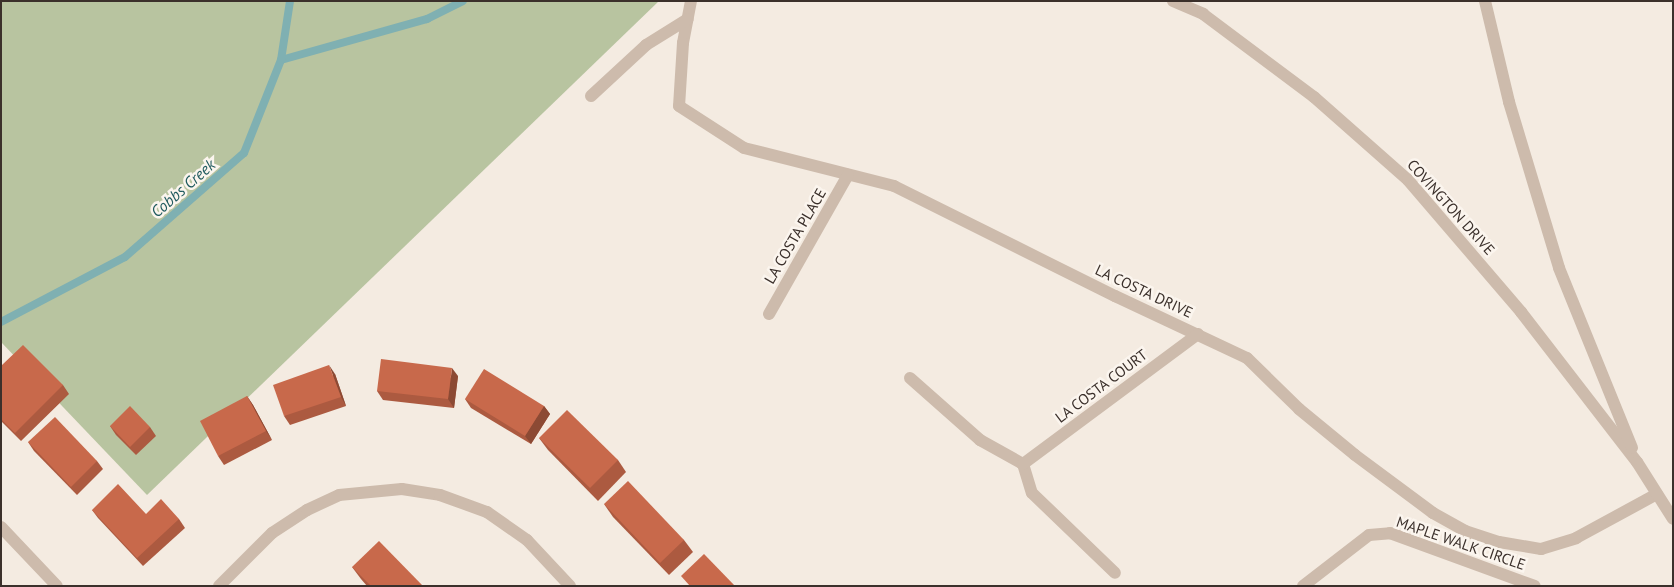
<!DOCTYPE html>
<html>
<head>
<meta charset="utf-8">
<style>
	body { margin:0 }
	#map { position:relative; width:1674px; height:587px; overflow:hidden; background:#f4ebe1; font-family:"PT Sans",sans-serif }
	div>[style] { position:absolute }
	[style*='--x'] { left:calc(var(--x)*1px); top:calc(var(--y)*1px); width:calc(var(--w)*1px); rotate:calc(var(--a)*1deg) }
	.green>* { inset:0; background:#b8c4a0 }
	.stream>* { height:8px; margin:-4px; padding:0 4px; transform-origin:4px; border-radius:4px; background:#7fb0b2 }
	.minor>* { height:12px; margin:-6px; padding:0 6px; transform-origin:6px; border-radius:6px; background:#cdbbac }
	.wall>* { inset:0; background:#ac5a40 }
	.shaded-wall>* { inset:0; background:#8c4a34 }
	.building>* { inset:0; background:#c8694b }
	span { translate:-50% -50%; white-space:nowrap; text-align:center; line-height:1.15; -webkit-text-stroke:5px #fbf5ee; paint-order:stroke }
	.street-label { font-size:15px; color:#3b302b }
	.water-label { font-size:16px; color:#1f5a5e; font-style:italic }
	.frame { position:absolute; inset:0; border:2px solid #3b302b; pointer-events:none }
</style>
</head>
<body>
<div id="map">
	<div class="green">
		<div style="clip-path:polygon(1px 1px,659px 1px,147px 495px,1px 342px)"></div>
	</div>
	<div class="stream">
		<div style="--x:281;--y:60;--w:152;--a:-15.7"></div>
		<div style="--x:427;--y:19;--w:40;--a:-26.6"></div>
		<div style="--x:1;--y:322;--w:140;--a:-27.7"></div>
		<div style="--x:125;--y:257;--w:158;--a:-41.2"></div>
		<div style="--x:244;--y:153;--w:100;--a:-68.3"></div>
		<div style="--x:281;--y:60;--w:60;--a:-81.3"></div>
	</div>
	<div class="minor">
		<div style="--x:691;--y:1;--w:43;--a:100.8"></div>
		<div style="--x:683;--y:43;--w:63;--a:93.6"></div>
		<div style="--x:679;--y:106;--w:77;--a:32.9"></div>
		<div style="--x:744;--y:148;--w:155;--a:14.2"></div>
		<div style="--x:894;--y:186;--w:247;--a:26.5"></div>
		<div style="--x:1115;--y:296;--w:146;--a:25.2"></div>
		<div style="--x:1247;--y:358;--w:73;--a:44.4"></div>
		<div style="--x:1299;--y:409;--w:72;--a:39.4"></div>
		<div style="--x:1355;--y:455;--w:97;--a:36.6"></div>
		<div style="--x:1433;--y:513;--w:37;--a:29"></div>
		<div style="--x:1465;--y:531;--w:36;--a:18"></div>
		<div style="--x:1499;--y:542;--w:43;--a:9.5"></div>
		<div style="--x:1541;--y:549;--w:37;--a:-17"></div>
		<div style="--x:1576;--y:538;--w:92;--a:-28.5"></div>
		<div style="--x:1173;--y:1;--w:33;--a:23"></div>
		<div style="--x:1203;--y:14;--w:139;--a:36.8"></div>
		<div style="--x:1314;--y:97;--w:125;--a:41.4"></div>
		<div style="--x:1408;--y:180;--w:174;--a:49.4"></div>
		<div style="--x:1521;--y:312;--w:190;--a:52.3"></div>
		<div style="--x:1637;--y:462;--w:67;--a:57.7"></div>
		<div style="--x:1485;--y:1;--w:104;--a:76.6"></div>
		<div style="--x:1509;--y:102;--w:173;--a:73.2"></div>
		<div style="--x:1559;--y:268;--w:194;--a:67.9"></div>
		<div style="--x:591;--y:96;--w:75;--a:-42.8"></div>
		<div style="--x:646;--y:45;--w:49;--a:-31.8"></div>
		<div style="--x:769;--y:314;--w:160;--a:-60.4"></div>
		<div style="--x:910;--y:378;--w:94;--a:41.5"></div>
		<div style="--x:980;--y:440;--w:49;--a:29.2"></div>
		<div style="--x:1023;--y:464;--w:30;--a:73"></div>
		<div style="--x:1032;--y:493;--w:115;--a:43.9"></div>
		<div style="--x:1023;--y:464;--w:218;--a:-36.6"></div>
		<div style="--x:1;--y:527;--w:81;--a:46.5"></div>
		<div style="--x:219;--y:586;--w:75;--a:-45"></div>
		<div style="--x:272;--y:533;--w:42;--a:-33.3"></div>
		<div style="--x:307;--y:510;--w:35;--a:-25"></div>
		<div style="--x:339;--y:495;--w:63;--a:-5.4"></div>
		<div style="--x:402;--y:489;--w:38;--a:9"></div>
		<div style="--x:440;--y:495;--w:50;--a:19.9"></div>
		<div style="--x:487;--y:512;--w:49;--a:35"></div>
		<div style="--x:527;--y:540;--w:63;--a:46.9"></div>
		<div style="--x:1303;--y:586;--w:83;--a:-37.7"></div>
		<div style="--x:1369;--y:535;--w:21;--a:-5"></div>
		<div style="--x:1390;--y:533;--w:154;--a:20.1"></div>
	</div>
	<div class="wall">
		<div style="clip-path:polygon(1px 364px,2px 365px,63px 385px,69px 394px,21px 441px,1px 421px)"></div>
		<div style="clip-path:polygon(335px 374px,346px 406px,290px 425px,284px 416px)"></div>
		<div style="clip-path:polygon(458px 376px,454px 408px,383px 400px,377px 391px)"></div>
		<div style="clip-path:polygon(247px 396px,253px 405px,272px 440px,224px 465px,218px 456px)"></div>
		<div style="clip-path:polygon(465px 399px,544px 406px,550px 414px,531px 444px,471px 408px)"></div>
		<div style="clip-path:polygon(110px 426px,150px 427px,156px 436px,136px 455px,116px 435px)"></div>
		<div style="clip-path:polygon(539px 438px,618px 460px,626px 472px,598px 501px,548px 450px)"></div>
		<div style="clip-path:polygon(28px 442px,97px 461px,103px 469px,77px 495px,34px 451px)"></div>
		<div style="clip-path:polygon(604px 504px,684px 540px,693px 552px,669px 575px,613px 517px)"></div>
		<div style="clip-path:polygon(92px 510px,146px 514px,179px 519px,185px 528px,143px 566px,98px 518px)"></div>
		<div style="clip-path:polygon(352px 567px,423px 586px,367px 586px,361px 579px)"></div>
	</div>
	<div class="shaded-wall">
		<div style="clip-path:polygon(329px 365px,335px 374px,346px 406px,341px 397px)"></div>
		<div style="clip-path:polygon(452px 368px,458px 376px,454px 408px,448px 399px)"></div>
		<div style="clip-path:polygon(247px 396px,253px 405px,272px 440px,266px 431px)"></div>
		<div style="clip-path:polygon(544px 406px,550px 414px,531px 444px,525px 436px)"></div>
	</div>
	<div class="building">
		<div style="clip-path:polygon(23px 345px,63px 385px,15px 433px,1px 419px,1px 364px,2px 365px)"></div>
		<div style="clip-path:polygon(381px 359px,452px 368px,448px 399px,377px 391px)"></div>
		<div style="clip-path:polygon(329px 365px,341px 397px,284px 416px,273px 385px)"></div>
		<div style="clip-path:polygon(484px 369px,544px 406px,525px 436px,465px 399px)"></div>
		<div style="clip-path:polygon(247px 396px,266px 431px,218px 456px,200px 421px)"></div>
		<div style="clip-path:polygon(130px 406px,150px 427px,130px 447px,110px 426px)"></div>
		<div style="clip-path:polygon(567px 410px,618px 460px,590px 488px,539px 438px)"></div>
		<div style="clip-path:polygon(55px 417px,97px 461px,71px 487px,28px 442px)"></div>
		<div style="clip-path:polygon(628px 481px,684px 540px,660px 563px,604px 504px)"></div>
		<div style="clip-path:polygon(118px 484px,146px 514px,161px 499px,179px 519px,137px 558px,92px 510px)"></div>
		<div style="clip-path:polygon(379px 541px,423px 586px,371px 586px,352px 567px)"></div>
		<div style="clip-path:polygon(704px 554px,735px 586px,690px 586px,681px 576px)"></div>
	</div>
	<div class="street-label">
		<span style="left:1451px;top:207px;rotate:48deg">COVINGTON DRIVE</span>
		<span style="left:795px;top:236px;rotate:-60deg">LA COSTA PLACE</span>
		<span style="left:1144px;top:291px;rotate:25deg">LA COSTA DRIVE</span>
		<span style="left:1101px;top:386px;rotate:-37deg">LA COSTA COURT</span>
		<span style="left:1461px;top:543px;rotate:19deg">MAPLE WALK CIRCLE</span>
	</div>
	<div class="water-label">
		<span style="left:183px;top:188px;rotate:-41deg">Cobbs Creek</span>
	</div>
	<div class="frame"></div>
</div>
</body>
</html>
